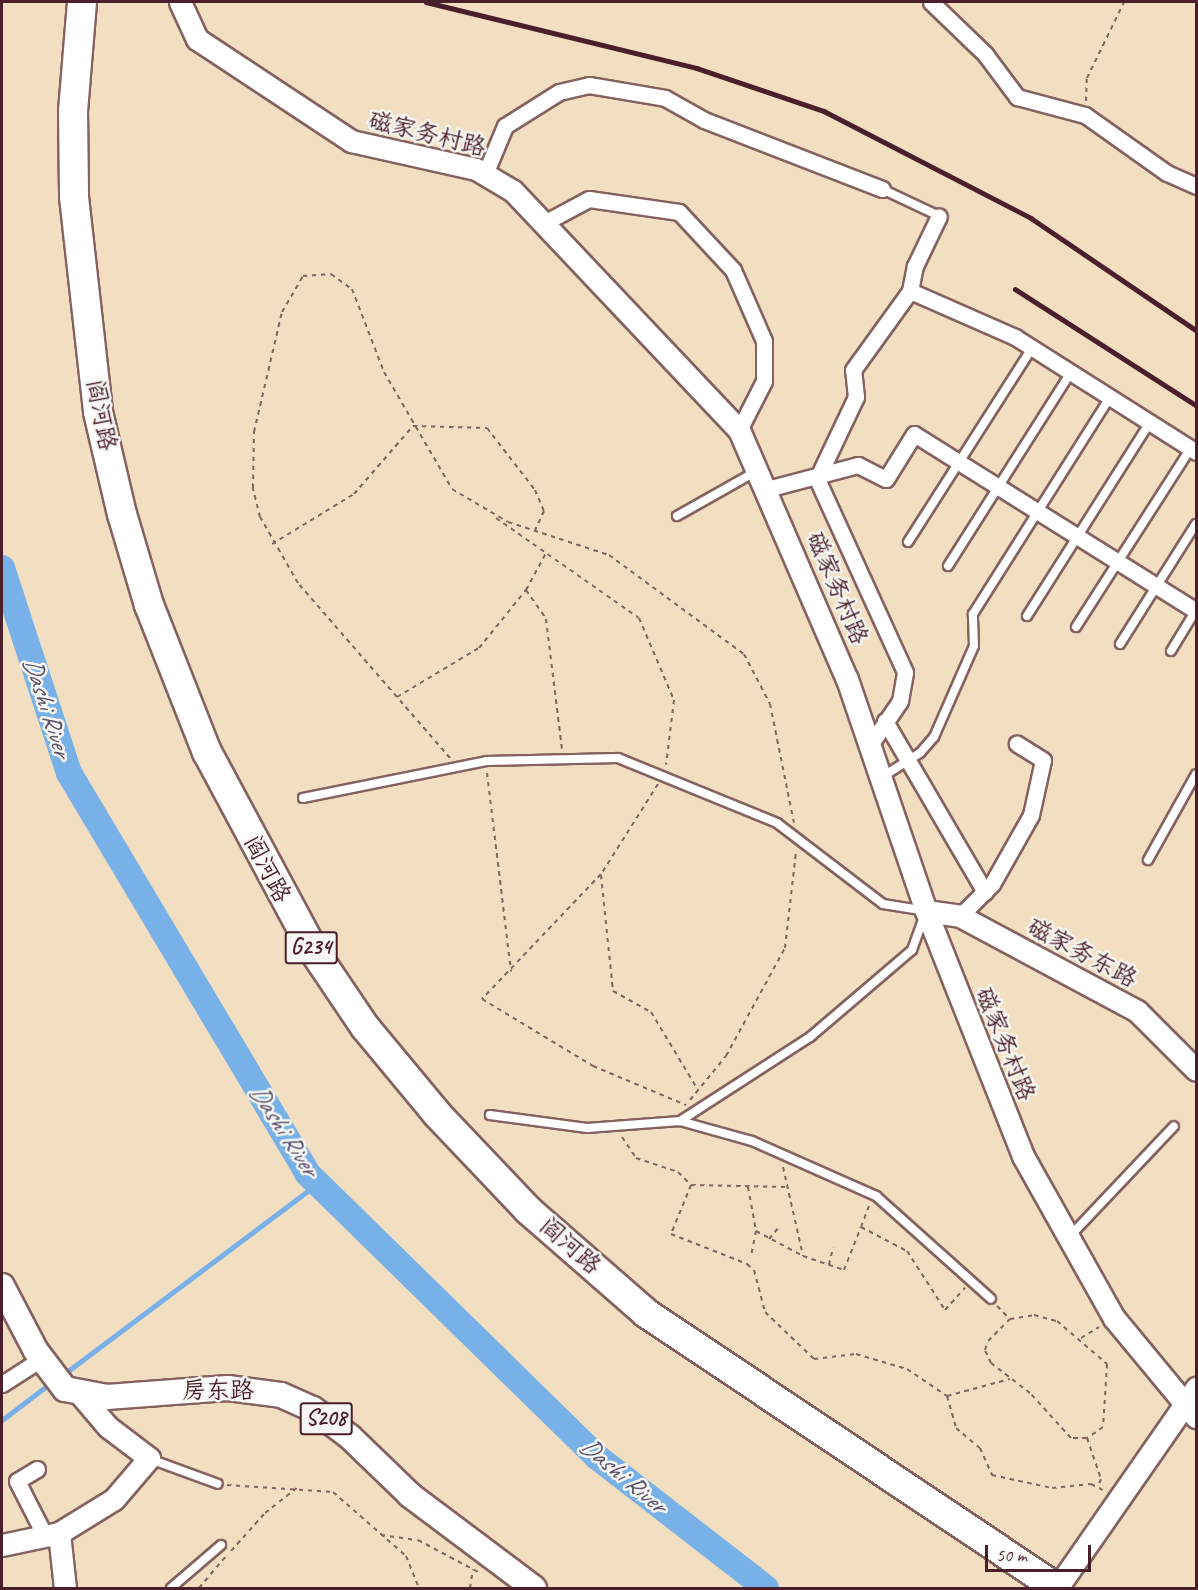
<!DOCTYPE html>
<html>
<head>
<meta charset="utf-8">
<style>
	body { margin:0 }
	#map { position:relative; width:1198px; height:1590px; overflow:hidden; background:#f2dec1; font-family:Caveat,"LXGW WenKai TC",sans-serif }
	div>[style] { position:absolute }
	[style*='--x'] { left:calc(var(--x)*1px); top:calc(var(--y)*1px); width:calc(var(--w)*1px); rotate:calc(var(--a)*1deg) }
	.stream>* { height:4.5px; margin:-2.25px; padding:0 2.25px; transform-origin:2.25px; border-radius:2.25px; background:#77b1e7 }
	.river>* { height:26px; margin:-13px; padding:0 13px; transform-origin:13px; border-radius:13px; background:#77b1e7 }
	.path>* { height:2px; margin-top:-1px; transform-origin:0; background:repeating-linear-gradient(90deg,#856260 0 4.5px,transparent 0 9px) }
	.roads { filter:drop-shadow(2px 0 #856260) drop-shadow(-2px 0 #856260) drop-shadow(0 2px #856260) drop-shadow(0 -2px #856260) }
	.lane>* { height:8px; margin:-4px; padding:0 4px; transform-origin:4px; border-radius:4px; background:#fff }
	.street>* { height:15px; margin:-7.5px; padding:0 7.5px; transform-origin:7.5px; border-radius:7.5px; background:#fff }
	.secondary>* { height:21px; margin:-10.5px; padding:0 10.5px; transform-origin:10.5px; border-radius:10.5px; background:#fff }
	.primary>* { height:24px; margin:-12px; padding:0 12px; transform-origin:12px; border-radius:12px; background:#fff }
	.highway>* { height:28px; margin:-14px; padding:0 14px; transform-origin:14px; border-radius:14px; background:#fff }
	.rail>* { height:4.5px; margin:-2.25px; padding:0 2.25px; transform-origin:2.25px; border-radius:2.25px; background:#4a1f2b }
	span { translate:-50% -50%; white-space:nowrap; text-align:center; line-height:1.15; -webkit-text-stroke:5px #f6f6f2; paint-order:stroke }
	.shield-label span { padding:2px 4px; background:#f6f6f2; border:2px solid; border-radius:4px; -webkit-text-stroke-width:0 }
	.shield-label { font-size:22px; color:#4a1f2b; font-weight:700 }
	.street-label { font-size:24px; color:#4a1f2b }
	.water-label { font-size:26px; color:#5a526d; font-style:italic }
	.frame { position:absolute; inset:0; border:3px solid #4a1f2b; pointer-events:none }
	.scale { position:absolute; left:985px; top:1545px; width:106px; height:27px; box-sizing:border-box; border:3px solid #4a1f2b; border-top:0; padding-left:8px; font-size:18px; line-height:21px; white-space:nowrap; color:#4a1f2b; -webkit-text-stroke:4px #f6f6f2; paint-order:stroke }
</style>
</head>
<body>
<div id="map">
	<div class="stream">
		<div style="--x:64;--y:1374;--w:318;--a:-36.9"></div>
		<div style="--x:2;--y:1420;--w:63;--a:-37.2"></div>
	</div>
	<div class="river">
		<div style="--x:2;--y:568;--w:216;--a:71.9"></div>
		<div style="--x:69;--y:773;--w:465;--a:59.2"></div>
		<div style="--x:307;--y:1173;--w:406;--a:44.4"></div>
		<div style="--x:597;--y:1457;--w:214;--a:37.8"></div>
	</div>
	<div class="path">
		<div style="--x:1086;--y:101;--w:23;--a:-88"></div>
		<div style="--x:1087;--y:78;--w:85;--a:-64"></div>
		<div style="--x:496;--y:518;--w:174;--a:35"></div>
		<div style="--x:639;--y:618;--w:89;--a:66.9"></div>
		<div style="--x:674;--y:700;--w:65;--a:97"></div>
		<div style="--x:272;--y:544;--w:96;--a:-31.4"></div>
		<div style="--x:354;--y:494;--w:90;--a:-49.1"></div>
		<div style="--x:413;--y:426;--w:74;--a:1.5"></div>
		<div style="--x:487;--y:428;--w:78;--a:52.3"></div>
		<div style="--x:535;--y:490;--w:23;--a:67"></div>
		<div style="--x:544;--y:511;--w:21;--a:115"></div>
		<div style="--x:526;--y:590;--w:35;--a:55"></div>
		<div style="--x:546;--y:619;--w:132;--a:83"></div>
		<div style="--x:397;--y:697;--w:96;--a:-30.9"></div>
		<div style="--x:479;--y:648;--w:75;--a:-51"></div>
		<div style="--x:526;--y:590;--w:42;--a:-61.6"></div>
		<div style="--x:450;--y:758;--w:232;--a:-131"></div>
		<div style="--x:298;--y:583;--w:76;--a:-119.9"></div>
		<div style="--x:260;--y:517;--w:30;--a:-104"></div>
		<div style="--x:253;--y:488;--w:56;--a:-89"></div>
		<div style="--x:254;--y:432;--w:123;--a:-76.9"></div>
		<div style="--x:282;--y:312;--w:42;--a:-59.7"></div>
		<div style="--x:303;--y:276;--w:28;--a:-4"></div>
		<div style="--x:331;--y:274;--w:26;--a:36"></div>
		<div style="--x:352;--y:289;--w:89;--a:68.9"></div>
		<div style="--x:384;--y:372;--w:135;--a:59.8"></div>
		<div style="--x:452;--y:489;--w:65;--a:30.5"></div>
		<div style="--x:508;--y:522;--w:106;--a:18.1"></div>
		<div style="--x:609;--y:555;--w:167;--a:36.3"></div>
		<div style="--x:744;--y:654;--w:56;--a:62.5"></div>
		<div style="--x:770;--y:704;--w:121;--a:78.6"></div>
		<div style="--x:487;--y:773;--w:200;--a:83.1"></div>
		<div style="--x:658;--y:784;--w:107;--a:122.3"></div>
		<div style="--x:601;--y:874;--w:173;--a:133.6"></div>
		<div style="--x:482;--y:999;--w:130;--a:31.1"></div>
		<div style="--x:593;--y:1066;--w:101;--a:22.8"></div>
		<div style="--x:601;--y:875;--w:117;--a:84.1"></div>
		<div style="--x:613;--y:991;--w:43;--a:28.9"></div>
		<div style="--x:651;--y:1012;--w:91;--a:58.9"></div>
		<div style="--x:690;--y:1100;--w:57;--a:-50.7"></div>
		<div style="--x:726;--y:1056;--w:123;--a:-61.4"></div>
		<div style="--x:785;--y:948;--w:97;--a:-83.5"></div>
		<div style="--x:622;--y:1137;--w:25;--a:56"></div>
		<div style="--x:636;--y:1158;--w:44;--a:18.4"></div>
		<div style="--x:678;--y:1172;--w:18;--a:45"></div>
		<div style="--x:691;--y:1185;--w:96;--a:1.2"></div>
		<div style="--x:783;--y:1167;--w:91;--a:77.3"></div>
		<div style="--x:691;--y:1185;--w:53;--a:112.2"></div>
		<div style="--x:671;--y:1234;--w:82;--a:21.5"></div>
		<div style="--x:747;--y:1264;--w:9;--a:41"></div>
		<div style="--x:754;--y:1270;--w:43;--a:75.3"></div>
		<div style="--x:765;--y:1312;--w:68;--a:43.8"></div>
		<div style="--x:814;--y:1359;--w:42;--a:-6.8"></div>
		<div style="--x:856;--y:1354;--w:53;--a:16.4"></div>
		<div style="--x:907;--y:1369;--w:48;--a:34"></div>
		<div style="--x:947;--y:1396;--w:65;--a:-15.1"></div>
		<div style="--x:748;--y:1187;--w:45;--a:79.7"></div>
		<div style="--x:756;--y:1231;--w:26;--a:101"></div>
		<div style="--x:869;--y:1206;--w:22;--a:111"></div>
		<div style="--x:861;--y:1227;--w:52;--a:27.6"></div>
		<div style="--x:907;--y:1251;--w:70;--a:57.2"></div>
		<div style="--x:945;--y:1310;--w:30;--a:-48"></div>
		<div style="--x:756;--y:1231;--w:53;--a:28"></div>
		<div style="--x:803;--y:1256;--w:43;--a:18.9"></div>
		<div style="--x:844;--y:1270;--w:46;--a:-68.4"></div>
		<div style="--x:769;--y:1239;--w:16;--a:-50"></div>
		<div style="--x:829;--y:1265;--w:18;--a:-77"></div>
		<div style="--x:997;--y:1306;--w:18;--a:45"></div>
		<div style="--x:1010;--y:1319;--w:24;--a:-9"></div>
		<div style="--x:1034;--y:1315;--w:24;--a:15"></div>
		<div style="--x:1057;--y:1321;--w:66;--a:40.7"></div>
		<div style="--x:1107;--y:1364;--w:63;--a:93.6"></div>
		<div style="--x:1103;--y:1427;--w:19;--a:145"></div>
		<div style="--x:1087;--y:1438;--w:16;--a:180"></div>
		<div style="--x:1071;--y:1438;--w:61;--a:-132.3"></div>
		<div style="--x:1030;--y:1393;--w:49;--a:-142.4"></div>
		<div style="--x:991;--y:1363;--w:14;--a:-115"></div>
		<div style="--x:985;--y:1350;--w:9;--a:-72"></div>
		<div style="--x:988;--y:1341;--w:31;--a:-45"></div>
		<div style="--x:1081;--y:1338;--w:21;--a:-31"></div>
		<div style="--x:947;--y:1396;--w:33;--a:74"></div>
		<div style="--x:956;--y:1428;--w:31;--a:40"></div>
		<div style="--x:980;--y:1448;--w:30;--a:66"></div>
		<div style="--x:992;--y:1475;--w:61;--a:12.2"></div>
		<div style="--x:1052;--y:1488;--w:39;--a:-6"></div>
		<div style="--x:1091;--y:1484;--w:13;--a:27"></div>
		<div style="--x:1087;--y:1438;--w:43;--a:71.1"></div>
		<div style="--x:1101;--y:1479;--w:8;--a:113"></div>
		<div style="--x:227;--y:1485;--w:106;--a:3.8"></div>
		<div style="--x:333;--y:1492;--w:97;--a:41.2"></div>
		<div style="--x:406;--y:1556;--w:35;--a:68"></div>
		<div style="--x:381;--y:1535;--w:37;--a:8"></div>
		<div style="--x:418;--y:1540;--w:70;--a:28"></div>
		<div style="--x:231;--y:1551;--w:51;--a:-48.2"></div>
		<div style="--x:265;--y:1513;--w:42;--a:-38.2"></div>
		<div style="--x:199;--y:1588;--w:43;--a:-49.7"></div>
		<div style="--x:470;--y:1588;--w:19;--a:-81"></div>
	</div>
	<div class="roads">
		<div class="lane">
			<div style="--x:882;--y:189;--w:63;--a:25.3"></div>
			<div style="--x:677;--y:516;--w:92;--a:-29.4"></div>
			<div style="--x:908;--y:542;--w:230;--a:-57.4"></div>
			<div style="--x:948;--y:566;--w:230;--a:-57.6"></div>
			<div style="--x:1027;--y:616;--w:230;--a:-57.6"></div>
			<div style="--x:1076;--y:627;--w:213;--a:-57.3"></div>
			<div style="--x:1120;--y:644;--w:142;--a:-57.7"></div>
			<div style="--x:1171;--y:651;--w:48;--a:-58.6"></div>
			<div style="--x:882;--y:777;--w:45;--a:-32.3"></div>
			<div style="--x:920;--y:753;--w:21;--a:-49"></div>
			<div style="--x:934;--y:737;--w:99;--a:-66.3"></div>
			<div style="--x:974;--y:646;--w:32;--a:-92"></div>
			<div style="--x:973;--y:614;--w:257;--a:-57.7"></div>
			<div style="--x:303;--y:798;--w:188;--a:-11.4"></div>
			<div style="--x:487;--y:761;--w:131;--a:-1.3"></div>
			<div style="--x:618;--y:758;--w:172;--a:22.2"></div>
			<div style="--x:777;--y:823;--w:133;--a:37.4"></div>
			<div style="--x:883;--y:904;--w:44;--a:9.2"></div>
			<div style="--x:926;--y:911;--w:41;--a:109.7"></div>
			<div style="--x:912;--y:950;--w:134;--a:139.5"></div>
			<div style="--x:810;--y:1037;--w:155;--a:147.1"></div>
			<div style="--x:680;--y:1121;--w:93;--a:175.7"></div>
			<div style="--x:587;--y:1128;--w:98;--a:-172.4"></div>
			<div style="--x:1148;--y:860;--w:98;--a:-60.8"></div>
			<div style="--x:680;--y:1121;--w:75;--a:15.5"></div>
			<div style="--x:752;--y:1141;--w:136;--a:23.9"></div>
			<div style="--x:876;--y:1196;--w:154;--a:41.8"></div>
			<div style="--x:1070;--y:1236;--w:151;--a:-46.6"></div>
			<div style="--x:150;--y:1459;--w:72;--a:20.2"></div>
			<div style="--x:171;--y:1588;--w:66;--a:-40.7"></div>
		</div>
		<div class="street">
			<div style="--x:931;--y:2;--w:75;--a:43.9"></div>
			<div style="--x:985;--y:54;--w:54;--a:53.3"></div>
			<div style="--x:1017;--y:97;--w:70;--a:14.8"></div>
			<div style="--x:1085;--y:115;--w:100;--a:35.3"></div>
			<div style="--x:1167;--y:173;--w:32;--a:24"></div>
			<div style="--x:485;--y:174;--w:52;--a:-67.4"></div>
			<div style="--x:505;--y:126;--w:64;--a:-32.2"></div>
			<div style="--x:559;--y:92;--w:31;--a:-13"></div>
			<div style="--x:589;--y:85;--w:77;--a:9.7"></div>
			<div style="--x:665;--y:98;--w:45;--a:29.4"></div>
			<div style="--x:704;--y:120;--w:191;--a:21.2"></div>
			<div style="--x:544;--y:223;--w:51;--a:-28.1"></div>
			<div style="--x:589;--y:199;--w:91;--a:8.2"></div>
			<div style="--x:679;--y:212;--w:79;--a:47"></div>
			<div style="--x:733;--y:270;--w:77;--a:66.4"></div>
			<div style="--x:764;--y:341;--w:40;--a:90"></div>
			<div style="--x:764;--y:381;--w:55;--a:117"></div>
			<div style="--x:910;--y:291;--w:115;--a:23.7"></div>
			<div style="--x:1015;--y:337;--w:214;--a:32.4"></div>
			<div style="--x:767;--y:489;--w:94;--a:-14.8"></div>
			<div style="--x:858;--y:465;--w:31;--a:27"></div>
			<div style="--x:886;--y:479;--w:53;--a:-58.1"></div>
			<div style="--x:914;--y:434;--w:333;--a:32.1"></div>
			<div style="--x:885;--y:721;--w:198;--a:59.7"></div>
			<div style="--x:870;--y:745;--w:53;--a:-55.7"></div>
			<div style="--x:900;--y:701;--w:29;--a:-80"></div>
			<div style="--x:905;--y:672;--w:212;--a:-114.5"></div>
			<div style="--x:817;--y:479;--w:91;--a:-64.6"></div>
			<div style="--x:856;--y:397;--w:27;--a:-96"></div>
			<div style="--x:853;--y:370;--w:97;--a:-54.2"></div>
			<div style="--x:910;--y:291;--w:25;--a:-79"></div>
			<div style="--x:915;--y:266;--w:55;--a:-64.4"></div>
			<div style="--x:960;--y:916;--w:45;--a:-45"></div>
			<div style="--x:992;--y:884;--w:79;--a:-60.5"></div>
			<div style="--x:1031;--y:815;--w:56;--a:-77.7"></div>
			<div style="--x:1043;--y:760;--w:31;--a:-148"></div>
			<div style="--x:2;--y:1384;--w:46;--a:-32.7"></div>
			<div style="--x:37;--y:1469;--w:23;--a:149"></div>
			<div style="--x:17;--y:1481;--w:62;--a:63"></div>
		</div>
		<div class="secondary">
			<div style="--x:180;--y:2;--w:41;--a:65.3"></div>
			<div style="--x:197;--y:39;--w:185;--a:33.5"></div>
			<div style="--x:351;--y:141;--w:128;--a:12.6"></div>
			<div style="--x:476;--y:169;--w:43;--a:30.7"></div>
			<div style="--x:513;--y:191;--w:329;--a:46.6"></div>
			<div style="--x:739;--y:430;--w:271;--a:66.6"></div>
			<div style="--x:847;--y:679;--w:245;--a:71.2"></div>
			<div style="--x:926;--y:911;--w:264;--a:68.4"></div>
			<div style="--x:1023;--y:1156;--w:186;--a:60.7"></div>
			<div style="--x:1114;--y:1318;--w:129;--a:50.4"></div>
			<div style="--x:926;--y:911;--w:34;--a:8"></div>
			<div style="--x:960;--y:916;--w:201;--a:28.2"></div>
			<div style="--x:1137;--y:1011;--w:83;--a:45"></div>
			<div style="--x:59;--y:1533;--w:55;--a:83.8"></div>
			<div style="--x:2;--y:1545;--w:58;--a:-11.9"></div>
			<div style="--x:59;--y:1533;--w:65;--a:-31.7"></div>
			<div style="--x:114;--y:1499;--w:54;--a:-49.5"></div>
			<div style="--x:149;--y:1458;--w:51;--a:-142.9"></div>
			<div style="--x:108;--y:1427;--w:43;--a:-130.3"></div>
			<div style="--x:1057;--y:1588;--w:244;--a:-55.2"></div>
		</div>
		<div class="primary">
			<div style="--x:2;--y:1286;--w:73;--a:62.4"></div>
			<div style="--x:36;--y:1351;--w:48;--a:52.7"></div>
			<div style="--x:65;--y:1389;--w:43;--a:10.8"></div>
			<div style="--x:107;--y:1397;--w:121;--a:-4.3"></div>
			<div style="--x:228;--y:1388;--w:53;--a:7.5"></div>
			<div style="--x:281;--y:1395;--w:35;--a:24"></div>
			<div style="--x:313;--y:1409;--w:46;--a:37.1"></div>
			<div style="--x:350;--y:1437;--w:83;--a:44"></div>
			<div style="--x:410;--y:1495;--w:155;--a:36.9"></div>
		</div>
		<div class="highway">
			<div style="--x:82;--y:2;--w:109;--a:94.7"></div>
			<div style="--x:73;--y:111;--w:86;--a:89.3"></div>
			<div style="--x:74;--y:197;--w:216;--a:83.6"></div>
			<div style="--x:98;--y:412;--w:105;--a:76.8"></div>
			<div style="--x:122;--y:514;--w:95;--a:73.5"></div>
			<div style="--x:149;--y:605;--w:158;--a:68.5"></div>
			<div style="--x:207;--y:752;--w:225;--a:61.8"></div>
			<div style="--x:313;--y:950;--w:93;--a:56"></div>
			<div style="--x:365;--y:1027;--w:114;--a:50.3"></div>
			<div style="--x:438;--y:1115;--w:131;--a:46.5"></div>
			<div style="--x:528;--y:1210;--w:157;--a:41.1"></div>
			<div style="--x:646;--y:1313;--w:495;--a:33.8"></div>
		</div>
	</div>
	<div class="rail">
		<div style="--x:426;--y:2;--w:279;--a:13.7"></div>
		<div style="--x:697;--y:68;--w:134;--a:18.7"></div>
		<div style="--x:824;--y:111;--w:233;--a:27.3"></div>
		<div style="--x:1031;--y:218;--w:199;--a:34.2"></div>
		<div style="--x:1015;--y:289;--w:215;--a:32.7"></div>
	</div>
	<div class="shield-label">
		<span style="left:311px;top:948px">G234</span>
		<span style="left:326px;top:1419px">S208</span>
	</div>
	<div class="street-label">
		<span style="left:427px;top:134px;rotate:14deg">磁家务村路</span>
		<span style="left:101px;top:415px;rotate:79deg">阎河路</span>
		<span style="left:837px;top:588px;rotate:67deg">磁家务村路</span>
		<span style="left:267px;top:869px;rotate:62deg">阎河路</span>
		<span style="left:1082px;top:953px;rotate:28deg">磁家务东路</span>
		<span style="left:1005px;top:1044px;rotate:68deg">磁家务村路</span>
		<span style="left:570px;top:1246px;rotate:41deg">阎河路</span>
		<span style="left:218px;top:1391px">房东路</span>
	</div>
	<div class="water-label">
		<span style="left:47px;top:707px;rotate:72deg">Dashi River</span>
		<span style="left:284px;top:1130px;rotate:57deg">Dashi River</span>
		<span style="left:623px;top:1475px;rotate:40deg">Dashi River</span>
	</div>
	<div class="frame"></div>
	<div class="scale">50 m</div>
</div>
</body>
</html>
